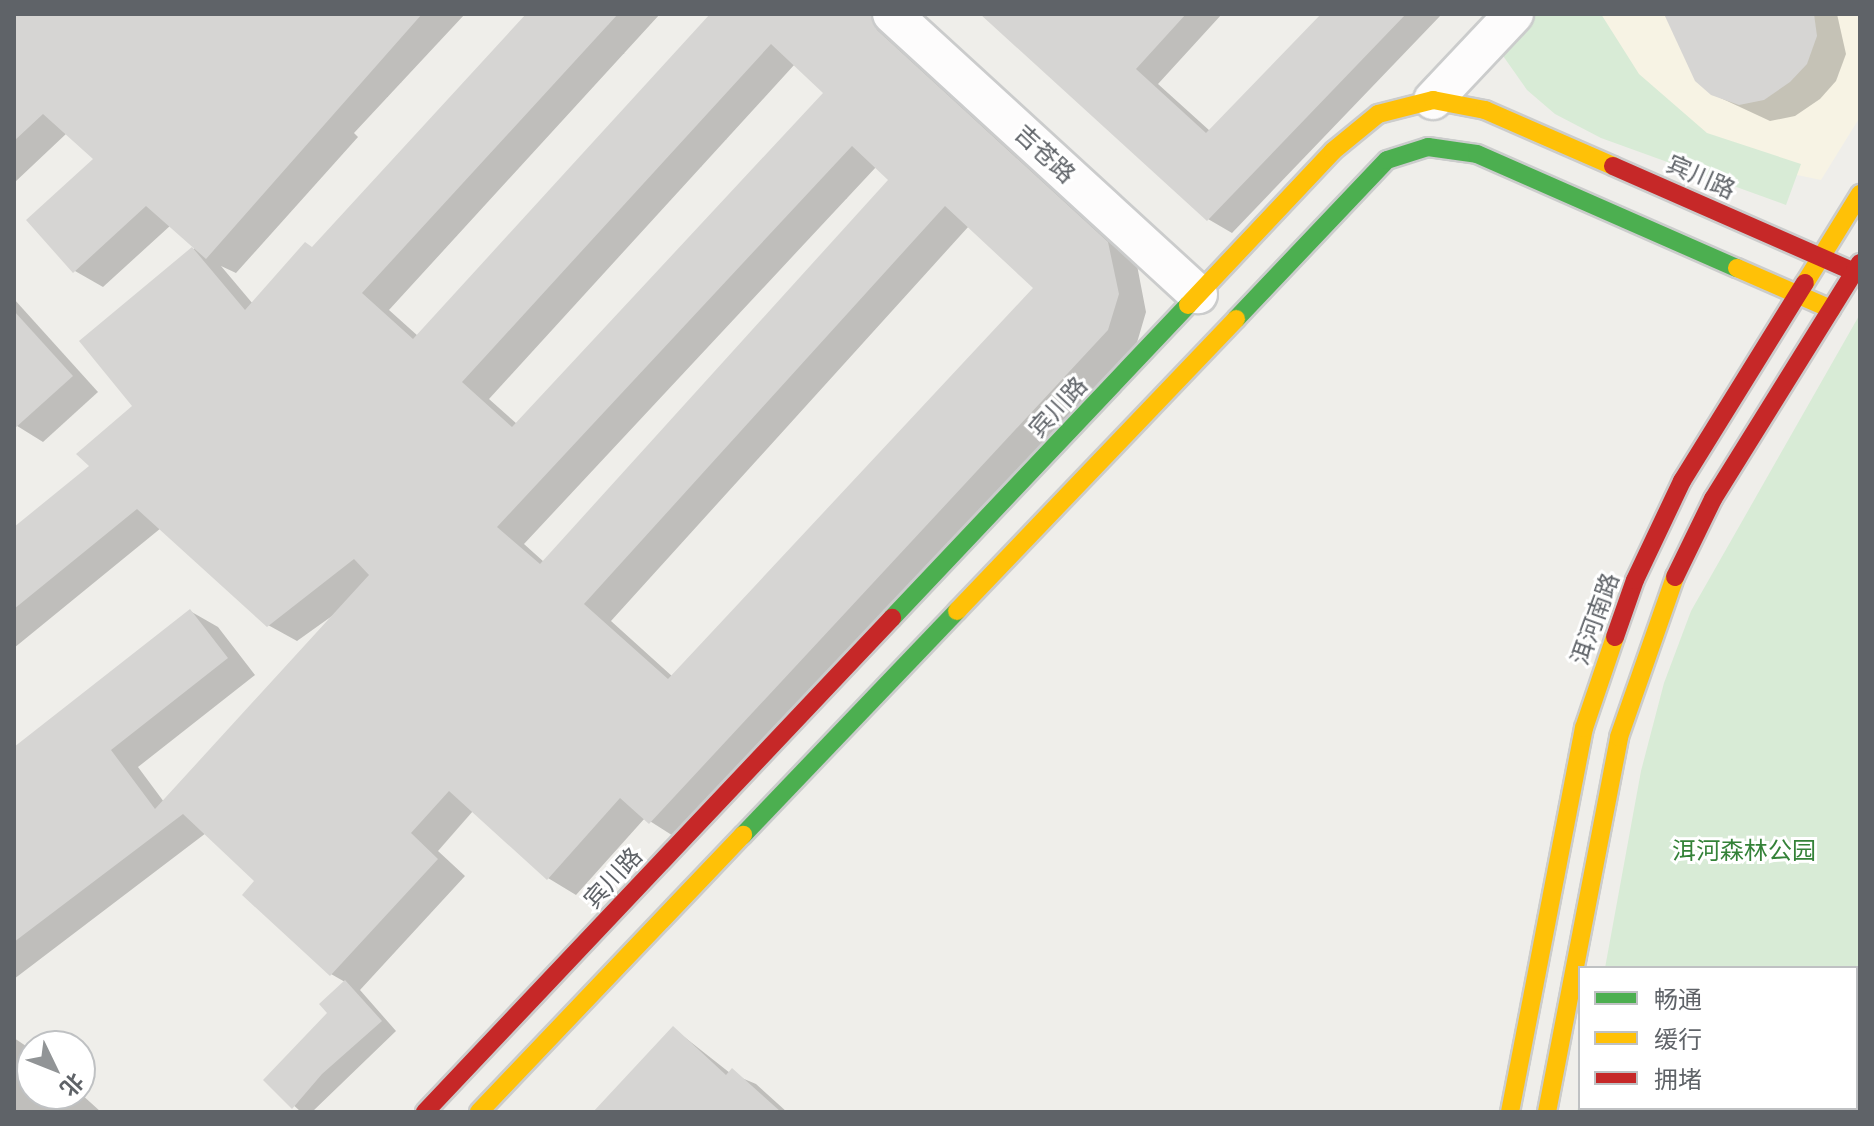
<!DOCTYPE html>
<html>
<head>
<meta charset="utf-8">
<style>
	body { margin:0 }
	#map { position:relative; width:1874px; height:1126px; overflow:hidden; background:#efeeea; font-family:"Titillium Web","Noto Sans SC",sans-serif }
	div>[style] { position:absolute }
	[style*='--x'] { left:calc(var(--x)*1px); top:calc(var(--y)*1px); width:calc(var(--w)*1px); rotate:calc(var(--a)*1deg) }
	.commercial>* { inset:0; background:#f7f3e4 }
	.green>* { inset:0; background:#d8ebd6 }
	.shadow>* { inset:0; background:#0003 }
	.building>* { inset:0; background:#d6d5d3 }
	.roads { filter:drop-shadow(2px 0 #cbcccc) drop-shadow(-2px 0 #cbcccc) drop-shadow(0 2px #cbcccc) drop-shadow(0 -2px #cbcccc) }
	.street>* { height:38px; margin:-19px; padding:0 19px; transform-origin:19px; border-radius:19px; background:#fdfcfc }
	.fast>* { height:18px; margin:-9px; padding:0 9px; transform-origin:9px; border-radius:9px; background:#4caf50 }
	.slow>* { height:18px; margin:-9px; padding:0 9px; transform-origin:9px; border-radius:9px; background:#ffc107 }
	.jam>* { height:18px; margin:-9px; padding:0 9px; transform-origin:9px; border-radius:9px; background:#c62828 }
	span { translate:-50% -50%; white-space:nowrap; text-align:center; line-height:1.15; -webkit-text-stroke:6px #fff; paint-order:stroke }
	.street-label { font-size:24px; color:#5f6368 }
	.park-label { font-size:24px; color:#348238 }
	.frame { position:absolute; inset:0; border:16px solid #5f6368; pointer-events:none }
	.legend { position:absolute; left:1578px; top:966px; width:280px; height:144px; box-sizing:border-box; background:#fff; border:2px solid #bfc1c3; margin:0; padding:10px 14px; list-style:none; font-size:24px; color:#5f6368 }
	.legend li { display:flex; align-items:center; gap:16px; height:40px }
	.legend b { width:40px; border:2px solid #bfc1c3 }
	.north { position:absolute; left:16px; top:1030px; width:80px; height:80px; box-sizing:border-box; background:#fff; border:2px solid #bfc1c3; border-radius:50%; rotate:133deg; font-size:22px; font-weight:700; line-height:32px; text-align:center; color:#5f6368 }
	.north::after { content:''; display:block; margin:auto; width:28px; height:36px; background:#919496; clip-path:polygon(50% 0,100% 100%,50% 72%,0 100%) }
</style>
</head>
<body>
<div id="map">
	<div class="commercial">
		<div style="clip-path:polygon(1591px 14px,1860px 14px,1860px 117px,1821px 180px,1740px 163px,1630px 97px)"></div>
	</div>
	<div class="green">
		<div style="clip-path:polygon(1526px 14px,1601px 14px,1639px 74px,1707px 133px,1801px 164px,1786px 205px,1601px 138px,1555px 114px,1527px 90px,1501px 53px)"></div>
		<div style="clip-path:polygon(1860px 314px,1860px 1112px,1577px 1112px,1580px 1099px,1580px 1108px,1856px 1108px,1856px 968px,1605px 968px,1641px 771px,1664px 683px,1691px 611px)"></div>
	</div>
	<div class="shadow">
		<div style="clip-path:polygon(evenodd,14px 14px,465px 14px,354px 133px,358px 137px,236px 273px,221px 266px,253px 304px,313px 249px,528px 14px,660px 14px,389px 310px,418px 336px,713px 14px,883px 14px,1136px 260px,1146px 312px,1136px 346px,678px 839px,645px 818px,576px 895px,548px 878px,473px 811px,438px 851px,465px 876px,360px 990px,396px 1031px,312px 1112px,301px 1112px,266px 1080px,330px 1013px,345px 982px,331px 974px,257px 881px,206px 833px,14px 979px,14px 750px,190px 611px,218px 627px,255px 675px,138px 767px,164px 802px,339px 611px,297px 641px,268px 625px,161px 528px,14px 648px,14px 529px,92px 466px,134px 406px,82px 342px,196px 247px,171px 225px,103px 287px,75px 271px,96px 159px,67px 133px,14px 183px,14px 14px,795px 64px,826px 93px,517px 424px,489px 399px,795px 64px,14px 14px,877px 166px,891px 180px,544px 562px,524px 544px,877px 166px,14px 14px,969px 226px,1035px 287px,673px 677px,611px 621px,969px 226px)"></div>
		<div style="clip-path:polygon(981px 14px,1222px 14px,1158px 84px,1210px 131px,1327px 14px,1442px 14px,1232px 233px,1208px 219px)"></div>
		<div style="clip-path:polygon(1666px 14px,1837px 14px,1846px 54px,1836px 81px,1820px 99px,1795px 116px,1770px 121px,1712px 94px)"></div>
		<div style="clip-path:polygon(14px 299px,98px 392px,43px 442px,14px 424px)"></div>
		<div style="clip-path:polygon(673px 1028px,730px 1073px,756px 1084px,787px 1112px,596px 1112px)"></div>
		<div style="clip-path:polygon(14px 1038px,32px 1050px,32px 1094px,80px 1093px,101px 1112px,14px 1112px)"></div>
	</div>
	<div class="building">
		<div style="clip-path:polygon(14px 14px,422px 14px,206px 259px,146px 206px,73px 273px,26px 220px,93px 159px,43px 114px,14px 141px)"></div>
		<div style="clip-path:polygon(evenodd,526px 14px,618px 14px,362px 293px,413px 339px,710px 14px,871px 14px,877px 30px,1108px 242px,1119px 294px,1108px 330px,649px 824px,620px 798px,547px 880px,449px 791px,411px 833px,438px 859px,330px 976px,242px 895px,254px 881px,183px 814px,14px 942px,14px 747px,190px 609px,228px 658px,111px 750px,155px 809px,369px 575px,354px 559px,267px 627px,137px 509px,14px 609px,14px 527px,89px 466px,76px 454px,132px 406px,79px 341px,192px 247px,245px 310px,305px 242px,312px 247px,526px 14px,771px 44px,823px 93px,512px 427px,462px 382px,771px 44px,526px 14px,852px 146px,888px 180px,540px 564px,497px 527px,852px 146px,526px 14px,945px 206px,1033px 288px,668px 679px,584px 604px,945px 206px)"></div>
		<div style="clip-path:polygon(980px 14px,1186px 14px,1136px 69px,1206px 133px,1321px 14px,1406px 14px,1207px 221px)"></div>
		<div style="clip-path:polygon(1664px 14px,1814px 14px,1817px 36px,1807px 64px,1790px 82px,1764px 100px,1739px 105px,1711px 95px,1695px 81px)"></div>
		<div style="clip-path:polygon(14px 311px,73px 376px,14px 429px)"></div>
		<div style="clip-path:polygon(345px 980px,382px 1021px,322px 1074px,292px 1109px,263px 1080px,327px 1013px,319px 1004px)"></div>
		<div style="clip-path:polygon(673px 1026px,726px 1075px,732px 1068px,781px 1112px,593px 1112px)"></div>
	</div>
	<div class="roads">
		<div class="street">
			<div style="--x:892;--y:14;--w:415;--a:42.5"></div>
			<div style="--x:1433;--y:100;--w:118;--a:-46.7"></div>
		</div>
		<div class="fast">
			<div style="--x:1236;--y:319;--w:219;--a:-46.5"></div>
			<div style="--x:1387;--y:160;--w:43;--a:-17.6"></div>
			<div style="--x:1428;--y:147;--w:49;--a:8.1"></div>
			<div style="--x:1477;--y:154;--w:284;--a:23.7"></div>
			<div style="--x:892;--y:618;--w:431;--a:-46.6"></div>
			<div style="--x:743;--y:835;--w:310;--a:-46.3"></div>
		</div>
		<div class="slow">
			<div style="--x:1737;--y:268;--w:103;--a:23.6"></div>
			<div style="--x:1805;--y:283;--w:105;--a:-58.3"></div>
			<div style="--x:1188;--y:305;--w:212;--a:-46.7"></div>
			<div style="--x:1333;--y:151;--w:58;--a:-39.4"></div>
			<div style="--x:1378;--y:114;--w:57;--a:-14.3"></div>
			<div style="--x:1433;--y:100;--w:53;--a:10.9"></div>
			<div style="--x:1485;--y:110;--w:140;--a:23.6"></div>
			<div style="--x:957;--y:611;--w:404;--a:-46.3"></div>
			<div style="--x:479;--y:1112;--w:383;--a:-46.4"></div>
			<div style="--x:1510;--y:1112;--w:391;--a:-79.1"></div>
			<div style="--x:1584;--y:728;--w:96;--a:-71.2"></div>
			<div style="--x:1547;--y:1112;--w:382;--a:-79.1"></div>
			<div style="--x:1619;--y:737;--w:170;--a:-70.7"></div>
		</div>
		<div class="jam">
			<div style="--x:1613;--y:166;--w:263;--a:23.7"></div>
			<div style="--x:1675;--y:577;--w:87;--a:-64"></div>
			<div style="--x:1713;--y:499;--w:278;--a:-58.1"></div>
			<div style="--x:1615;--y:637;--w:60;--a:-70.7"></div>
			<div style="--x:1635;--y:580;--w:110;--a:-64.6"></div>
			<div style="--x:1682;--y:481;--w:233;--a:-58.2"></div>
			<div style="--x:425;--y:1112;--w:680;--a:-46.61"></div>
		</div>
	</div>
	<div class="street-label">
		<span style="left:1045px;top:154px;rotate:43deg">吉苍路</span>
		<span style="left:1701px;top:177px;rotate:24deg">宾川路</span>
		<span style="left:1058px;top:407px;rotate:-47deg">宾川路</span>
		<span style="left:1595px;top:619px;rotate:-70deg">洱河南路</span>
		<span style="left:613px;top:878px;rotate:-47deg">宾川路</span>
	</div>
	<div class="park-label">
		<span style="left:1744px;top:851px">洱河森林公园</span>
	</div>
	<div class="frame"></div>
	<ul class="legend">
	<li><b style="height:10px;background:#4caf50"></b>畅通</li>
	<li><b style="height:10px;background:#ffc107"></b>缓行</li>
	<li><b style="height:10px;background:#c62828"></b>拥堵</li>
	</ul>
	<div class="north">北</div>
</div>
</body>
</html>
